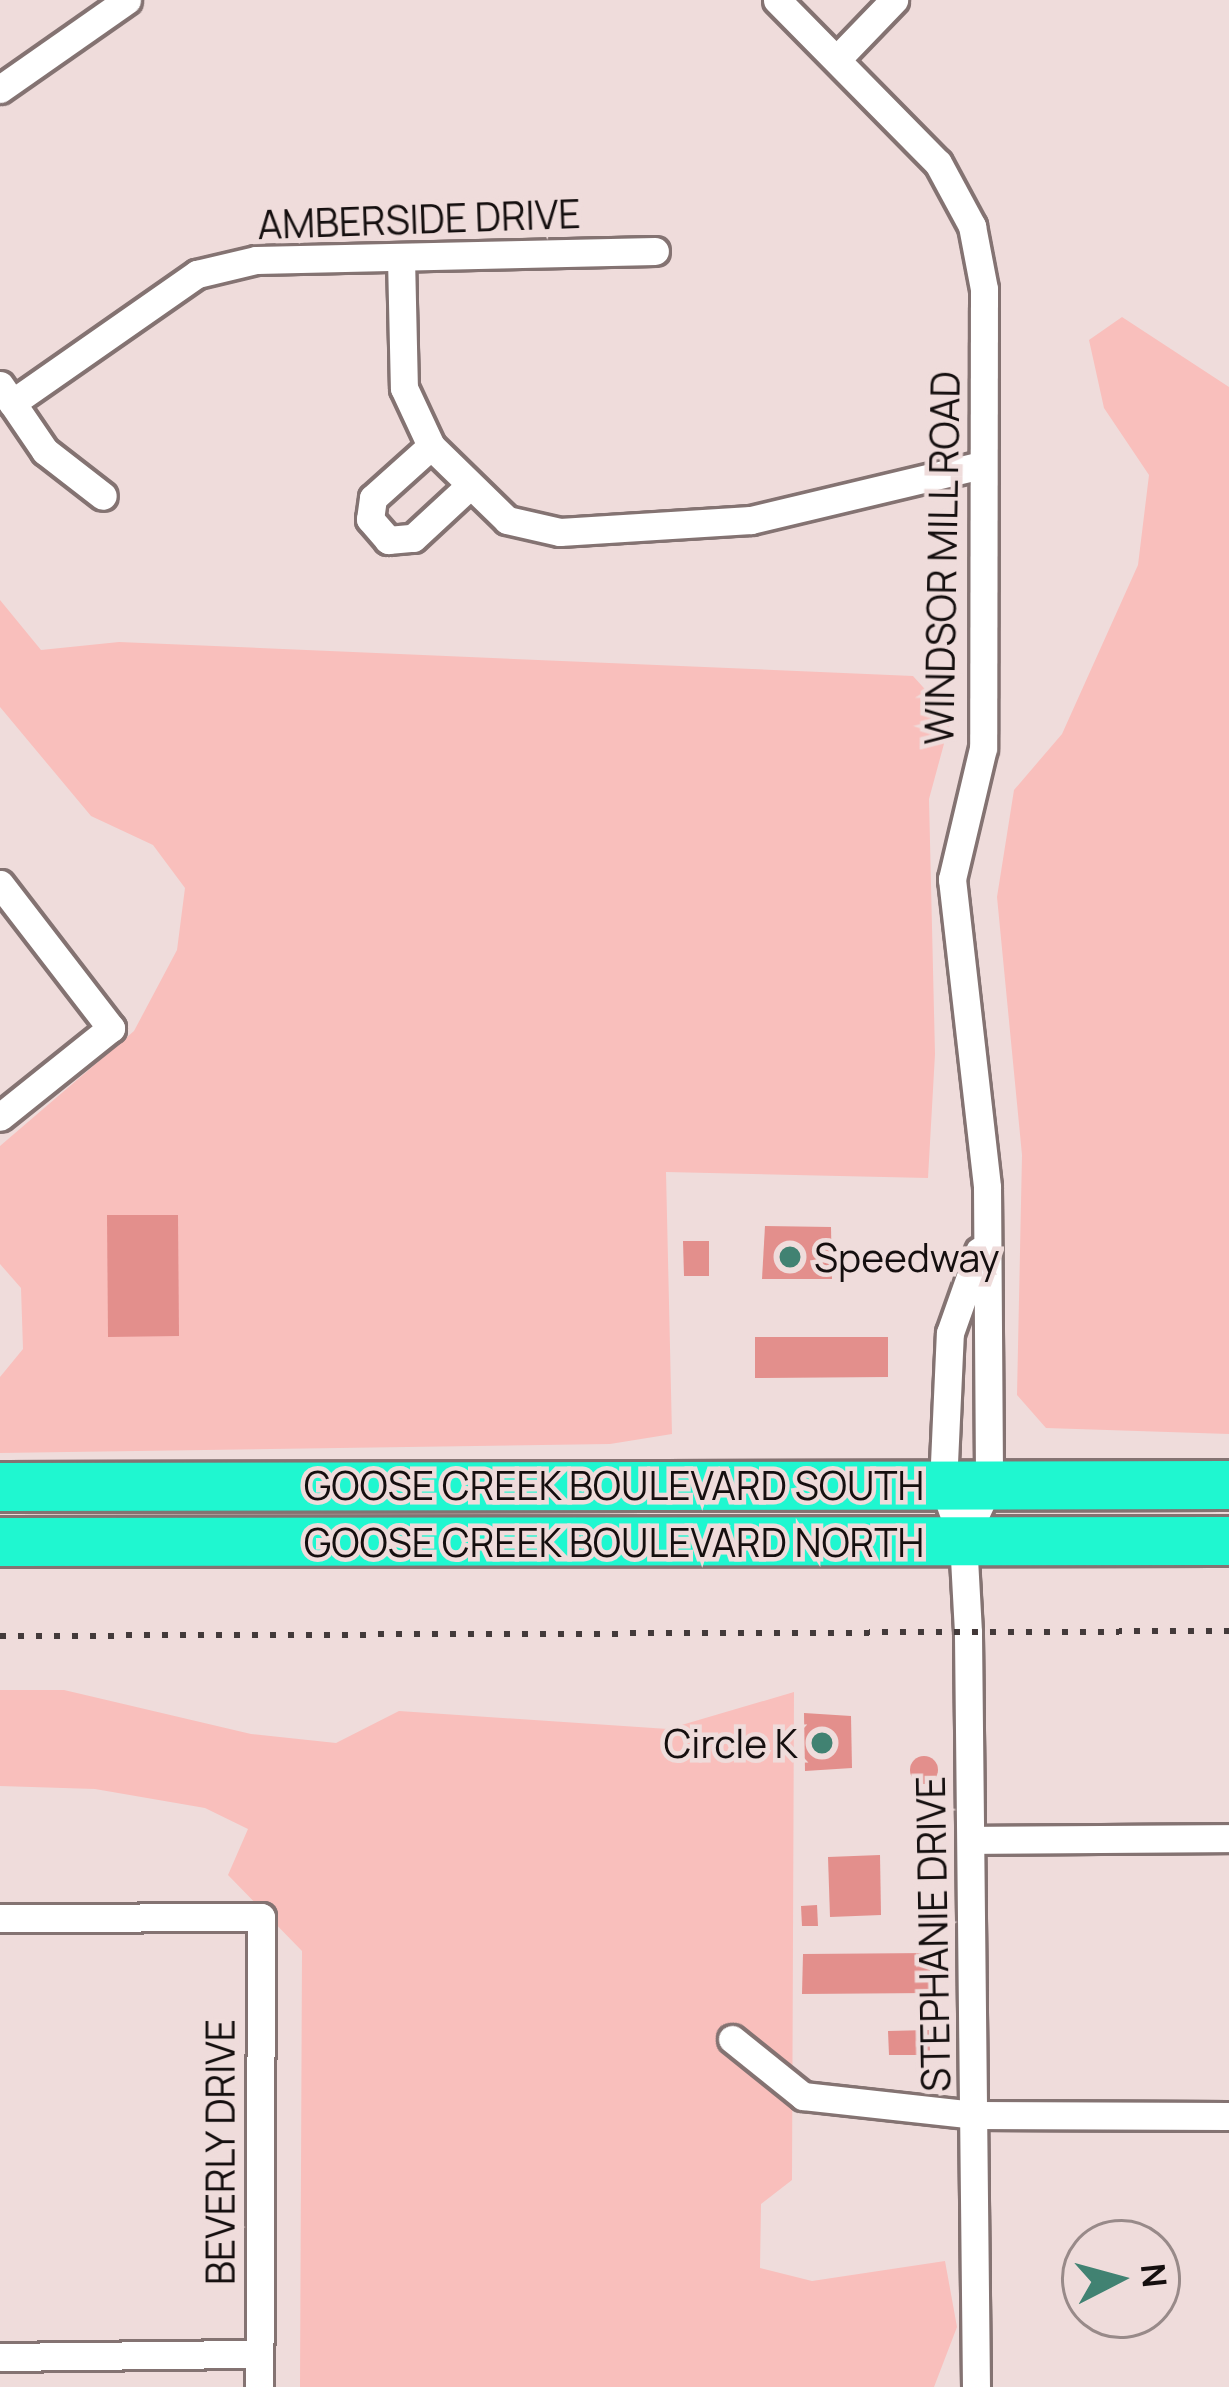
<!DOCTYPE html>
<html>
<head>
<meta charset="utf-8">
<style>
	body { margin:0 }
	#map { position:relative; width:1229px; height:2387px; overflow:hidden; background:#efdcdb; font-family:Manrope,sans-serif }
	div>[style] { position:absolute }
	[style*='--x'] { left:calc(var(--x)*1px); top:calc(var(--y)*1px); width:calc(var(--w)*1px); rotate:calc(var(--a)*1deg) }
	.green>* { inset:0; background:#f9bfbc }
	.building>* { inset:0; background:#e38f8c }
	.round { border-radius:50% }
	.roads { filter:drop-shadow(3px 0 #847372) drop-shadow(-3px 0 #847372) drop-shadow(0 3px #847372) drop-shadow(0 -3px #847372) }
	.street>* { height:27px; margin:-13.5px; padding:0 13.5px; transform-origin:13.5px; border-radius:13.5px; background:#fff }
	.highway>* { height:48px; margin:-24px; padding:0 24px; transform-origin:24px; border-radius:24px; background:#1ff7d0 }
	.rail>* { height:6px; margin-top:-3px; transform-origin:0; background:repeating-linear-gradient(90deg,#433a3a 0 6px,transparent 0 18px) }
	.dots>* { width:33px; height:33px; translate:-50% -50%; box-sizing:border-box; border:6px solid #efdcdb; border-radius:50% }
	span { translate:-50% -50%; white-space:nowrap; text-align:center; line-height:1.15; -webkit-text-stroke:9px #efdcdb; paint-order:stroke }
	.street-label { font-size:39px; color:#150f0f }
	.poi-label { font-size:39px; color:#150f0f }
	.left { translate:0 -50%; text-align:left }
	.right { translate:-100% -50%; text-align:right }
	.north { position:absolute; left:1061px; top:2219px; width:120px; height:120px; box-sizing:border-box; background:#efdcdb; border:3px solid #988a89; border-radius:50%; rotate:84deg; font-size:33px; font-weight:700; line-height:48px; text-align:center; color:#150f0f }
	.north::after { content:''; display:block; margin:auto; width:42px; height:54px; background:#418272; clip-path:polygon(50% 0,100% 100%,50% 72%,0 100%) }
</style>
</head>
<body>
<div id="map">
	<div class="green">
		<div style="clip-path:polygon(1122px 317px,1229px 387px,1229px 1434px,1046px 1428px,1017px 1395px,1022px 1155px,997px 897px,1014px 790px,1062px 734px,1138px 565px,1149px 475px,1104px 408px,1089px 340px)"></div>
		<div style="clip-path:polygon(0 600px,41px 650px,119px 642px,913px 676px,951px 718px,929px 799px,935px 1054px,928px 1178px,666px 1172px,672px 1434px,610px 1444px,0 1453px,0 1377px,23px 1349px,21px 1288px,0 1264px,0 1146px,134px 1031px,177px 950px,185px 888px,153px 845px,91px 816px,0 707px)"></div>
		<div style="clip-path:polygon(0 1690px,64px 1690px,251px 1734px,336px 1743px,399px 1711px,668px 1729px,794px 1692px,792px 2180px,761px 2204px,760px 2268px,812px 2281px,945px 2261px,957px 2327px,934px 2387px,300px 2387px,302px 1951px,228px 1875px,248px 1829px,205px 1808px,95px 1789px,0 1786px)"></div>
	</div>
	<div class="building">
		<div style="clip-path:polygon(107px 1215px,178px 1215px,179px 1336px,108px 1337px)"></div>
		<div style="clip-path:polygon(765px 1226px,831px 1227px,832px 1279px,762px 1279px)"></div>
		<div style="clip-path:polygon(683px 1241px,709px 1241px,709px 1276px,684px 1276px)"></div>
		<div style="clip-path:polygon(755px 1337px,888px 1337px,888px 1377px,755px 1378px)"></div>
		<div style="clip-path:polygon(804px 1713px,851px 1716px,852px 1768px,805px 1771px)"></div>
		<div class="round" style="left:910px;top:1756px;width:28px;height:28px"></div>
		<div style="clip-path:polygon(880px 1855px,881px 1915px,830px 1917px,828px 1857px)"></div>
		<div style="clip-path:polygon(817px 1905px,818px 1926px,802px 1926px,801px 1906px)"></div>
		<div style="clip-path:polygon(930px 1953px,930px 1993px,802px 1994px,803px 1954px)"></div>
		<div style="clip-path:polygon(929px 2030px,930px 2055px,889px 2055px,888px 2031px)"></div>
	</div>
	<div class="roads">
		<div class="street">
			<div style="--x:777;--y:0;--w:229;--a:45.4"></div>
			<div style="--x:938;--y:163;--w:72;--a:61.6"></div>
			<div style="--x:972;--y:226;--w:64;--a:79.2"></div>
			<div style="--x:984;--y:289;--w:459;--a:90.1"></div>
			<div style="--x:983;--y:748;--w:135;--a:103.3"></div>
			<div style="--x:952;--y:879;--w:310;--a:83.5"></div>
			<div style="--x:987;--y:1187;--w:298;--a:89.6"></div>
			<div style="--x:989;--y:1485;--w:62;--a:114.9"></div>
			<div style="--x:840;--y:56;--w:78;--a:-46"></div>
			<div style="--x:0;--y:89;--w:155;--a:-35"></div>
			<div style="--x:401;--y:258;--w:130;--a:88.7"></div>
			<div style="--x:404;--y:388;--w:64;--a:65"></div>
			<div style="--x:431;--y:446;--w:106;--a:44.2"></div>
			<div style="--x:507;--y:520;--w:54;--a:12.8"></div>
			<div style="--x:560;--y:532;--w:191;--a:-3.6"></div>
			<div style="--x:751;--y:520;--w:237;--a:-13.4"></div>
			<div style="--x:0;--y:385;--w:80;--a:55.7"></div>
			<div style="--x:45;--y:451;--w:73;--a:37.8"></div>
			<div style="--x:12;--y:403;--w:226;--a:-34.9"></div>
			<div style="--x:197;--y:274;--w:61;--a:-13.3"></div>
			<div style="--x:256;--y:260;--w:399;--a:-1.3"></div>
			<div style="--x:431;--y:446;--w:78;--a:138.1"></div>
			<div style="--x:373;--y:498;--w:21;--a:98"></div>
			<div style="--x:370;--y:519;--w:28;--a:49"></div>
			<div style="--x:388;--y:540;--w:25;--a:-5"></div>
			<div style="--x:413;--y:538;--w:72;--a:-42.8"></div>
			<div style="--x:0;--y:884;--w:182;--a:52.4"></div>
			<div style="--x:111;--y:1028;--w:142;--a:141.3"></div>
			<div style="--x:972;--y:1840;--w:257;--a:-0.4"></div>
			<div style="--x:0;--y:1918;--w:261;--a:-0.2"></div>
			<div style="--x:261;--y:1917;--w:470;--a:90.2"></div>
			<div style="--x:732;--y:2039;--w:91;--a:38.8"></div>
			<div style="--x:803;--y:2096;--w:172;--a:6.3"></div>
			<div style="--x:974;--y:2115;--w:255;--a:0.2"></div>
			<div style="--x:0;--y:2357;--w:258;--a:-0.7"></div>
			<div style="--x:976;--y:2387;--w:755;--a:-90.61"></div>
			<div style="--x:968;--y:1632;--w:91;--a:-93.1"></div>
			<div style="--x:963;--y:1541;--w:59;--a:-109.7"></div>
			<div style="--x:943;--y:1485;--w:152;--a:-87.4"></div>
			<div style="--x:950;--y:1333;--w:87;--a:-70.5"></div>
		</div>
		<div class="highway">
			<div style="--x:0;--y:1487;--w:1229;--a:-0.09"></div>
			<div style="--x:0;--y:1542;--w:1229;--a:-0.05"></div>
		</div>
	</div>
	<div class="rail">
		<div style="--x:0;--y:1636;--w:1229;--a:-0.23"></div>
	</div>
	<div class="dots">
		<div style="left:790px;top:1257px;background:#418272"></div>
		<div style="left:822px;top:1743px;background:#418272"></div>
	</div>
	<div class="street-label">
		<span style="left:419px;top:219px;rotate:-2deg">AMBERSIDE DRIVE</span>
		<span style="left:942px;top:558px;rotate:-89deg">WINDSOR MILL ROAD</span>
		<span style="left:614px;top:1485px">GOOSE CREEK BOULEVARD SOUTH</span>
		<span style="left:614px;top:1542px">GOOSE CREEK BOULEVARD NORTH</span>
		<span style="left:933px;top:1934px;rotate:-91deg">STEPHANIE DRIVE</span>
		<span style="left:220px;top:2152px;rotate:-90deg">BEVERLY DRIVE</span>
	</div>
	<div class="poi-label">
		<span class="left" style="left:814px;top:1257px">Speedway</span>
		<span class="right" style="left:798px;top:1743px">Circle K</span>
	</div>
	<div class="north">N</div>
</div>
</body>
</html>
